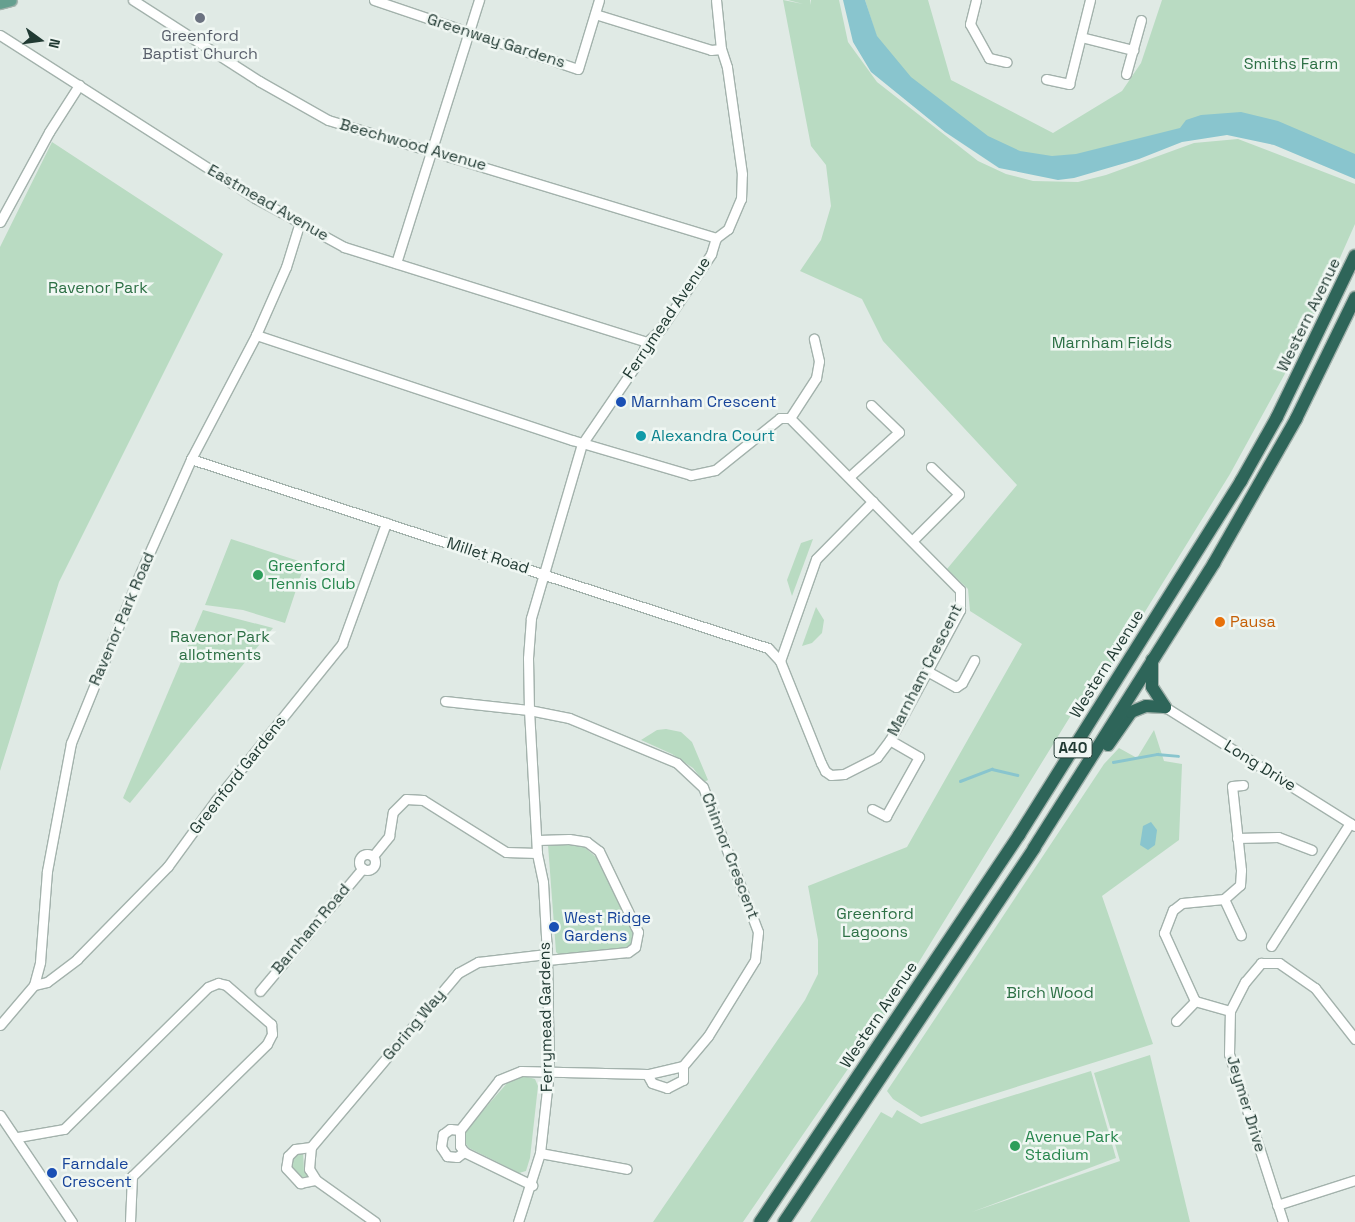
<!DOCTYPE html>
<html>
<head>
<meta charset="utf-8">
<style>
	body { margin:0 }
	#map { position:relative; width:1355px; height:1222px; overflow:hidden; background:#e0eae5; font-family:"Space Grotesk",sans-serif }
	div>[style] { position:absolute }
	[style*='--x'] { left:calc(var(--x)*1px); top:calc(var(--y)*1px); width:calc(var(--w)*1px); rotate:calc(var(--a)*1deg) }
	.green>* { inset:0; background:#b9dbc2 }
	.water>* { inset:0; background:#89c5ce }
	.stream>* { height:2.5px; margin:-1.25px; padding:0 1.25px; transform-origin:1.25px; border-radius:1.25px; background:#89c5ce }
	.roads { filter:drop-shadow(1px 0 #a3b2ac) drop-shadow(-1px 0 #a3b2ac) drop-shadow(0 1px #a3b2ac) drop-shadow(0 -1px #a3b2ac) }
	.minor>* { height:9px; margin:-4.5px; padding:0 4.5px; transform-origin:4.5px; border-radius:4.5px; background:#fff }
	.minor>.ring { margin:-4.5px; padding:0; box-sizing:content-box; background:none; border:9px solid #fff; border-radius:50% }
	.major>* { height:11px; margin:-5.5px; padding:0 5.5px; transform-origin:5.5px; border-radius:5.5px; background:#659f8f }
	.highway>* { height:12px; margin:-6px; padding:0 6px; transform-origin:6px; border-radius:6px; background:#2e6559 }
	.dots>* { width:14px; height:14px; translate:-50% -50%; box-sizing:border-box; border:2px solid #f0f7f3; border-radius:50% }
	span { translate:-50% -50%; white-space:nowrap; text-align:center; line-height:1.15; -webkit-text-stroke:5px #f0f7f3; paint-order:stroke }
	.shield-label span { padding:1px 4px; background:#f0f7f3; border:1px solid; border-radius:4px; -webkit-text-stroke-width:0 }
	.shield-label { font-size:15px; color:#213a33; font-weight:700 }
	.worship-label { font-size:16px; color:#5b616d }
	.street-label { font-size:16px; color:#213a33 }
	.park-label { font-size:16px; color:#2d7045 }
	.transit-label { font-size:16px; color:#164399 }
	.left { translate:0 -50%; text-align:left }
	.culture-label { font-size:16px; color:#0d838f }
	.leisure-label { font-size:16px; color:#27864d }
	.food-label { font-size:16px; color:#c56008 }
	.north { position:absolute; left:15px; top:15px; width:50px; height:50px; -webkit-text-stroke:4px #f0f7f3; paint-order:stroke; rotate:104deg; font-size:14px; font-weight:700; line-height:20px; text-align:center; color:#213a33 }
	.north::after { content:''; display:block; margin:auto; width:18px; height:22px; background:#213a33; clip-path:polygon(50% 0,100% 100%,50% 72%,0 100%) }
</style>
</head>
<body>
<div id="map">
	<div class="green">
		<div style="clip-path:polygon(783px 0,803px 4px,788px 0,810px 0,810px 5px,811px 0,839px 0,848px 42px,877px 82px,978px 161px,1006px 174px,1033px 181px,1078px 182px,1106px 175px,1194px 143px,1238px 139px,1355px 184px,1355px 224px,1304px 339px,1230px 474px,1096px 691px,1089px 686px,898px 996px,743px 1222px,653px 1222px,805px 1000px,818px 974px,818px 940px,808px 886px,907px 847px,1022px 644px,970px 611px,968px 589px,947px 569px,1017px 485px,883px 341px,862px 299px,800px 271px,821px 240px,831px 206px,826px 165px,811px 146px)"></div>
		<div style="clip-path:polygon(865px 0,928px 0,951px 80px,1053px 133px,1122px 91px,1141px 63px,1162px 0,1355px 0,1355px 158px,1290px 129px,1176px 131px,1059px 159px,1002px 148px,913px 85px,879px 44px)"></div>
		<div style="clip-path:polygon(52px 142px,223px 254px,59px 582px,0 771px,0 247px)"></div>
		<div style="clip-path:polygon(231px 539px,305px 563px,285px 623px,243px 610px,205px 605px)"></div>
		<div style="clip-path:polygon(813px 539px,792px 596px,787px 580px,801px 543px)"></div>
		<div style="clip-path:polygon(816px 607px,824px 620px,822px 633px,812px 643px,802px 646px)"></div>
		<div style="clip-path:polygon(203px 610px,273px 628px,130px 803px,123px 798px)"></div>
		<div style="clip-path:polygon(666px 729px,681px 732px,692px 742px,708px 780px,704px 782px,693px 768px,672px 754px,641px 740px,657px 730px)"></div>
		<div style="clip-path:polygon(1154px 730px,1164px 761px,1182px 764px,1179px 840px,1102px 896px,1153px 1044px,921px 1117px,893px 1099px,887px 1091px,1104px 764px,1119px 748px,1137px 758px)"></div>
		<div style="clip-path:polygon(570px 843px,583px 846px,603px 863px,633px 932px,631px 945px,623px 950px,559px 955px,556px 952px,548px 845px)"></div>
		<div style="clip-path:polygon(1150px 1055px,1190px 1222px,810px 1222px,881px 1112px,892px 1118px,897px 1110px,921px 1124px,1091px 1071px,1116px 1158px,972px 1212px,1120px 1161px,1094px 1073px)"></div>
		<div style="clip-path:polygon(524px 1076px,535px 1079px,538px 1086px,530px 1158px,526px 1171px,519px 1173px,469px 1148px,464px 1141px,466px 1130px,508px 1082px)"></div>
		<div style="clip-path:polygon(303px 1152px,304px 1170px,309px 1179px,305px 1182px,291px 1172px,291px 1166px,296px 1153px)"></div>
	</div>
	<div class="water">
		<div style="clip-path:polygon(843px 0,865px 0,877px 36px,911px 77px,988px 136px,1020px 151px,1052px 156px,1076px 154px,1180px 128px,1186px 120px,1201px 115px,1241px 112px,1278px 121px,1355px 154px,1355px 179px,1274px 145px,1227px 135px,1182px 142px,1139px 159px,1074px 178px,1058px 180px,999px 168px,945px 132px,871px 72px,853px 42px)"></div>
		<div style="clip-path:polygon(1151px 822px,1157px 830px,1155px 845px,1148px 850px,1140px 845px,1143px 826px)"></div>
	</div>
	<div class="stream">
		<div style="--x:1113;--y:762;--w:45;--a:-10.3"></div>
		<div style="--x:1157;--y:754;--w:21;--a:5"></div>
		<div style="--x:960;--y:781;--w:34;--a:-21"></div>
		<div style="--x:992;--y:769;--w:26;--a:13"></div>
	</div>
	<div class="roads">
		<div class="minor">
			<div style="--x:133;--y:0;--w:150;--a:32.7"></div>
			<div style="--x:259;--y:81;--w:79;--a:29.5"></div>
			<div style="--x:328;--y:120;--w:406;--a:16.9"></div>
			<div style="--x:374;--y:0;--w:215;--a:18.7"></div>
			<div style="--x:578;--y:69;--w:72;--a:-73.1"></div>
			<div style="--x:976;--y:0;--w:25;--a:104"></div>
			<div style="--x:970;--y:24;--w:39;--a:61"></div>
			<div style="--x:989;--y:58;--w:18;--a:13"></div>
			<div style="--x:595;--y:14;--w:121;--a:17.2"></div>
			<div style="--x:711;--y:50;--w:10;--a:-6"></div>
			<div style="--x:0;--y:35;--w:303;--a:32.6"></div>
			<div style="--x:255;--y:198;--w:102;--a:28.8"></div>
			<div style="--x:344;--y:247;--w:318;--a:17.4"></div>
			<div style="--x:1081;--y:37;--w:54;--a:14"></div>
			<div style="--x:1126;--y:74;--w:56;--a:-74.5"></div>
			<div style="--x:1046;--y:79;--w:24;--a:12"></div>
			<div style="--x:1069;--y:84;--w:87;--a:-76"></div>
			<div style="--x:0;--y:222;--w:102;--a:-61.4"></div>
			<div style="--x:49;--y:132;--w:56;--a:-57.4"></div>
			<div style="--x:396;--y:263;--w:276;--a:-72.5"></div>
			<div style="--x:790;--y:418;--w:48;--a:-57"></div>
			<div style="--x:816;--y:378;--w:17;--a:-80"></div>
			<div style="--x:819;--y:361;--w:23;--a:-103"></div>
			<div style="--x:191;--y:459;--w:607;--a:18.14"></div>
			<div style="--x:768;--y:648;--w:18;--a:47"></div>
			<div style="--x:780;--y:661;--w:110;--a:68.1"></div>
			<div style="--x:821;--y:763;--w:9;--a:63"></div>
			<div style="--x:825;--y:771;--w:7;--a:34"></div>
			<div style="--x:831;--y:775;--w:13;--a:-4"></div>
			<div style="--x:844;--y:774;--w:37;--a:-27"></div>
			<div style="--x:877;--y:757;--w:21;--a:-53"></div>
			<div style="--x:890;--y:740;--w:148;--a:-61.7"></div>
			<div style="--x:960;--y:610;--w:20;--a:-90"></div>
			<div style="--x:960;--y:590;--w:242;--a:-134.7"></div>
			<div style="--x:790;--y:418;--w:10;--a:180"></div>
			<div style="--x:780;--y:418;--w:83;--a:141.3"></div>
			<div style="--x:715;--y:470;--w:25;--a:168"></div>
			<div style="--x:691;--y:475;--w:124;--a:-163.6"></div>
			<div style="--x:572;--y:440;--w:333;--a:-161.6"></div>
			<div style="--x:849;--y:477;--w:67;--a:-42"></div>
			<div style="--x:899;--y:432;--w:39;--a:-136"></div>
			<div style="--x:912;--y:541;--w:66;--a:-45"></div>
			<div style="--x:959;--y:494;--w:39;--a:-136"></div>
			<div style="--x:780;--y:661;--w:108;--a:-70.6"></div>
			<div style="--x:816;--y:559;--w:81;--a:-45.5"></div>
			<div style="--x:927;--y:671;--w:33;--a:29"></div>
			<div style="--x:956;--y:687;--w:7;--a:-34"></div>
			<div style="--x:962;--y:683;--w:26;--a:-62"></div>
			<div style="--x:445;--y:701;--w:84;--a:6.1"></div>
			<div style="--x:529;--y:710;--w:41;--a:11.3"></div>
			<div style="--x:569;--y:718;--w:117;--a:22.6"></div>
			<div style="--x:677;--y:763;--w:35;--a:43"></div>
			<div style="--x:703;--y:787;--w:155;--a:69.2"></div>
			<div style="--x:758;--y:932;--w:28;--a:96"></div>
			<div style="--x:755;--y:960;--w:89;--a:121.7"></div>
			<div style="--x:708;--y:1036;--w:39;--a:130"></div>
			<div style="--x:683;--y:1066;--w:37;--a:167"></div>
			<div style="--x:647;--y:1074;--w:126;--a:-178.6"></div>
			<div style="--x:521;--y:1071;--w:24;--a:158"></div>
			<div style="--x:499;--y:1080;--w:63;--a:128"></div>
			<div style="--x:460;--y:1130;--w:16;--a:90"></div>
			<div style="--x:460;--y:1146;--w:7;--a:56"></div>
			<div style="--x:464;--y:1152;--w:76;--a:25.9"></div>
			<div style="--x:1165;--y:707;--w:224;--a:32.1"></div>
			<div style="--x:872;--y:809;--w:16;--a:27"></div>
			<div style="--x:886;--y:816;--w:68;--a:-60.8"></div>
			<div style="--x:919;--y:757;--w:34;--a:-150"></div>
			<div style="--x:1237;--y:838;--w:41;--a:-1.4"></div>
			<div style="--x:1278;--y:837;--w:36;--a:21"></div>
			<div style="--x:538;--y:840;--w:31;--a:-2"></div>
			<div style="--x:569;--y:839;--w:18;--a:9"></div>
			<div style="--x:587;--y:842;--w:15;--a:37"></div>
			<div style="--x:599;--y:851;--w:90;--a:64.3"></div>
			<div style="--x:638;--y:932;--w:15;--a:101"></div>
			<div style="--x:635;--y:947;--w:9;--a:144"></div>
			<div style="--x:628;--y:952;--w:81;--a:174.4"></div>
			<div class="ring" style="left:359px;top:854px;width:7px;height:7px"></div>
			<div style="--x:373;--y:856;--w:26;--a:-51"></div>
			<div style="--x:389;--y:836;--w:24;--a:-81"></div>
			<div style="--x:393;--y:812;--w:18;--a:-45"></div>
			<div style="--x:406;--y:799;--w:17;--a:3"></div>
			<div style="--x:423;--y:800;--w:98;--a:32.1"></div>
			<div style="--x:506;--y:852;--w:31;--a:2"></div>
			<div style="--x:1224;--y:899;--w:40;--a:65"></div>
			<div style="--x:1271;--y:946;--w:146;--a:-57.3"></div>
			<div style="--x:34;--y:985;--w:13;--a:-13"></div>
			<div style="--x:47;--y:982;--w:38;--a:-37"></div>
			<div style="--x:77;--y:959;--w:130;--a:-45.6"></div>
			<div style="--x:168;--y:866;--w:82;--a:-54"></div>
			<div style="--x:216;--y:800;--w:201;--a:-51.1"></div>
			<div style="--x:342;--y:644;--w:129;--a:-70"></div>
			<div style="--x:260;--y:991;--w:160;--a:-50.1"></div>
			<div style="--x:1230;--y:1011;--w:36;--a:-164"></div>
			<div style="--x:1195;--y:1001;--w:75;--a:-114.5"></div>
			<div style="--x:1164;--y:933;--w:25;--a:-69"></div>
			<div style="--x:1173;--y:910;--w:11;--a:-38"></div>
			<div style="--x:1182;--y:903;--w:42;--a:-5.4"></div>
			<div style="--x:1224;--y:899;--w:21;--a:-41"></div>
			<div style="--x:1240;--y:885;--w:15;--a:-86"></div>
			<div style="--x:1241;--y:870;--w:84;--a:-96.1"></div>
			<div style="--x:1232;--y:786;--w:11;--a:-5"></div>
			<div style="--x:1176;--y:1021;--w:28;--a:-46"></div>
			<div style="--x:0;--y:1025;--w:52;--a:-49.6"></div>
			<div style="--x:34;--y:985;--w:24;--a:-75"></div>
			<div style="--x:40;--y:962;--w:91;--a:-85.6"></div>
			<div style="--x:47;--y:871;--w:130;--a:-79.4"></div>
			<div style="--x:71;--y:743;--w:170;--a:-67.9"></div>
			<div style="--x:135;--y:585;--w:138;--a:-66"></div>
			<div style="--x:191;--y:459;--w:140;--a:-62.3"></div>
			<div style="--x:256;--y:335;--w:74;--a:-66.2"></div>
			<div style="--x:286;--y:267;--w:44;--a:-72.8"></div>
			<div style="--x:647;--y:1074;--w:10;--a:61"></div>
			<div style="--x:652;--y:1083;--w:16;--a:18"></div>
			<div style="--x:667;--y:1088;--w:18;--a:-27"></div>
			<div style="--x:683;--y:1080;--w:14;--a:-90"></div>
			<div style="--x:0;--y:1115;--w:129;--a:56.1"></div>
			<div style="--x:460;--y:1130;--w:10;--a:-174"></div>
			<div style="--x:450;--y:1129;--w:9;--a:144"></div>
			<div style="--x:443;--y:1134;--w:13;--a:99"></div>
			<div style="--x:441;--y:1147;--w:11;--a:56"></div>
			<div style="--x:447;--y:1156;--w:10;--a:6"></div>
			<div style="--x:457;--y:1157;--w:9;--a:-36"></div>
			<div style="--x:18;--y:1137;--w:47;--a:-9.9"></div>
			<div style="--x:64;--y:1129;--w:202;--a:-44.6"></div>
			<div style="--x:208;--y:987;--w:11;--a:-22"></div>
			<div style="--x:218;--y:983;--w:8;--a:14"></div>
			<div style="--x:226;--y:985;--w:60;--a:40.9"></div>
			<div style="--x:271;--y:1024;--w:10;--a:84"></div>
			<div style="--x:272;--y:1034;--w:11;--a:117"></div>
			<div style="--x:267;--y:1044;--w:189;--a:135.6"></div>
			<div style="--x:132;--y:1176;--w:46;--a:92.5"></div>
			<div style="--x:311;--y:1147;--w:16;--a:173"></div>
			<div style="--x:295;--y:1149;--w:10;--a:135"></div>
			<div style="--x:288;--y:1156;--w:12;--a:99"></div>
			<div style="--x:286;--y:1168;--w:21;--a:47"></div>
			<div style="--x:300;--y:1183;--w:16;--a:-11"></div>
			<div style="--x:540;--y:1153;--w:88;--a:10.4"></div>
			<div style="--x:1277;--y:1205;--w:82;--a:-17.8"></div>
			<div style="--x:375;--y:1222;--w:72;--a:-144.6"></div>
			<div style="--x:316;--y:1180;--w:13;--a:-122"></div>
			<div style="--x:309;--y:1169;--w:22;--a:-85"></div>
			<div style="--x:311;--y:1147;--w:228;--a:-49.8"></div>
			<div style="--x:458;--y:973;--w:23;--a:-29"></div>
			<div style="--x:478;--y:962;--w:69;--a:-6.6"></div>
			<div style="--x:518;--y:1222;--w:72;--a:-72.3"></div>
			<div style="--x:540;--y:1153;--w:81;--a:-83.7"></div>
			<div style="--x:549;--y:1072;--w:118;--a:-91"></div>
			<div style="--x:547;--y:954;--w:72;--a:-93.2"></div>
			<div style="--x:543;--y:882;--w:30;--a:-102"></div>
			<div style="--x:537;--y:853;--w:143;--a:-93.2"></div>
			<div style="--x:529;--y:710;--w:52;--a:-91.1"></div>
			<div style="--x:528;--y:658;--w:40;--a:-85.7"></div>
			<div style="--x:531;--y:618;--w:181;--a:-73.7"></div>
			<div style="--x:582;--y:444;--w:103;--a:-55.7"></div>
			<div style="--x:640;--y:359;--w:18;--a:-68"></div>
			<div style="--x:647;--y:342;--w:18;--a:-43"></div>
			<div style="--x:660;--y:330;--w:92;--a:-56.1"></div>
			<div style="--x:711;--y:254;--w:17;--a:-73"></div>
			<div style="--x:716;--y:238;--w:15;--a:-37"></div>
			<div style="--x:728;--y:229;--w:33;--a:-67"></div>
			<div style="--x:741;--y:199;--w:25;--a:-88"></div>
			<div style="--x:742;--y:174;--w:108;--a:-98"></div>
			<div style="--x:727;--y:67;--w:19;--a:-108"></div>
			<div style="--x:721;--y:49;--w:49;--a:-95.8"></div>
			<div style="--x:1283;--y:1222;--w:176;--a:-107.8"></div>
			<div style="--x:1229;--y:1054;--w:43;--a:-88.7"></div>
			<div style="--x:1230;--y:1011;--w:33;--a:-63"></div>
			<div style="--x:1245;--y:982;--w:25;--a:-50"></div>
			<div style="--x:1261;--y:963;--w:18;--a:0"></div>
			<div style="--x:1279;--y:963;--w:44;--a:34.8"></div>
			<div style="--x:1315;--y:988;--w:65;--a:51.9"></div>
		</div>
		<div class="major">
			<div style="--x:0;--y:3;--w:11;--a:-15"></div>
		</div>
		<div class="highway">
			<div style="--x:1152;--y:660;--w:27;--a:90"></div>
			<div style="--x:1152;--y:687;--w:24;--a:57"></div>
			<div style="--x:1108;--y:745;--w:40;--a:-55.1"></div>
			<div style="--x:1131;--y:712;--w:16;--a:-22"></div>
			<div style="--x:1146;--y:706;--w:19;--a:3"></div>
			<div style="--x:760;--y:1222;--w:466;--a:-56.2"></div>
			<div style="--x:1019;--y:835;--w:418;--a:-57.9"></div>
			<div style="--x:1241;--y:481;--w:73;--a:-60.6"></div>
			<div style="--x:1277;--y:417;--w:179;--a:-64.2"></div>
			<div style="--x:784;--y:1222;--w:450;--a:-56.2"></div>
			<div style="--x:1034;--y:848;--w:337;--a:-57.7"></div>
			<div style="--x:1214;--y:563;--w:166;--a:-60.3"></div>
			<div style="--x:1296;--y:419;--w:135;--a:-64"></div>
		</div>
	</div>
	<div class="dots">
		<div style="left:200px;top:18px;background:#6b7280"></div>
		<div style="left:621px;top:402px;background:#1a4fb4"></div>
		<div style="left:641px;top:436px;background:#0f9aa8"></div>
		<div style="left:258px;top:575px;background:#2e9e5b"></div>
		<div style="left:1220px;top:622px;background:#e8710a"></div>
		<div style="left:554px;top:927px;background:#1a4fb4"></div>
		<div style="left:1015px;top:1146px;background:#2e9e5b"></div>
		<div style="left:52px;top:1173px;background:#1a4fb4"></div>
	</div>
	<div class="shield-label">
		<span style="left:1073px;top:748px">A40</span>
	</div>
	<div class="worship-label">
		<span style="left:200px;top:45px">Greenford<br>Baptist Church</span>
	</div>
	<div class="street-label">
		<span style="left:496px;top:41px;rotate:18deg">Greenway Gardens</span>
		<span style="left:413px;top:145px;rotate:16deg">Beechwood Avenue</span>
		<span style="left:268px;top:203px;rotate:30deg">Eastmead Avenue</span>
		<span style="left:1309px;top:315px;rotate:-64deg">Western Avenue</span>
		<span style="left:667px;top:318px;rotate:-56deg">Ferrymead Avenue</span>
		<span style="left:488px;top:556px;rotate:18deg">Millet Road</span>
		<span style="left:122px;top:619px;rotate:-67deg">Ravenor Park Road</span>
		<span style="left:1107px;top:664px;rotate:-58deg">Western Avenue</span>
		<span style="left:925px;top:670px;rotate:-63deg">Marnham Crescent</span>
		<span style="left:1260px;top:766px;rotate:32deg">Long Drive</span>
		<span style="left:238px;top:775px;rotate:-52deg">Greenford Gardens</span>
		<span style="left:730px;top:856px;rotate:69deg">Chinnor Crescent</span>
		<span style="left:311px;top:929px;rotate:-50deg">Barnham Road</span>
		<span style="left:879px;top:1015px;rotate:-56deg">Western Avenue</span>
		<span style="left:546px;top:1017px;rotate:-91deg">Ferrymead Gardens</span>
		<span style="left:414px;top:1025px;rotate:-50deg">Goring Way</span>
		<span style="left:1246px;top:1104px;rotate:73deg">Jeymer Drive</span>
	</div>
	<div class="park-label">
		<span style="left:1291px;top:64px">Smiths Farm</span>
		<span style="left:98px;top:288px">Ravenor Park</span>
		<span style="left:1112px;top:343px">Marnham Fields</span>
		<span style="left:220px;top:646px">Ravenor Park<br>allotments</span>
		<span style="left:875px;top:923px">Greenford<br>Lagoons</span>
		<span style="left:1050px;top:993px">Birch Wood</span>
	</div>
	<div class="transit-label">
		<span class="left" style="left:631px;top:402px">Marnham Crescent</span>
		<span class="left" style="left:564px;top:927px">West Ridge<br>Gardens</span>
		<span class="left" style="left:62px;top:1173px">Farndale<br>Crescent</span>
	</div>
	<div class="culture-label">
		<span class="left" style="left:651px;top:436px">Alexandra Court</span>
	</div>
	<div class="leisure-label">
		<span class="left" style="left:268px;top:575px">Greenford<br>Tennis Club</span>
		<span class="left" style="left:1025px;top:1146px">Avenue Park<br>Stadium</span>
	</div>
	<div class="food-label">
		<span class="left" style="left:1230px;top:622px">Pausa</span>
	</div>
	<div class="north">N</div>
</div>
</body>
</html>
